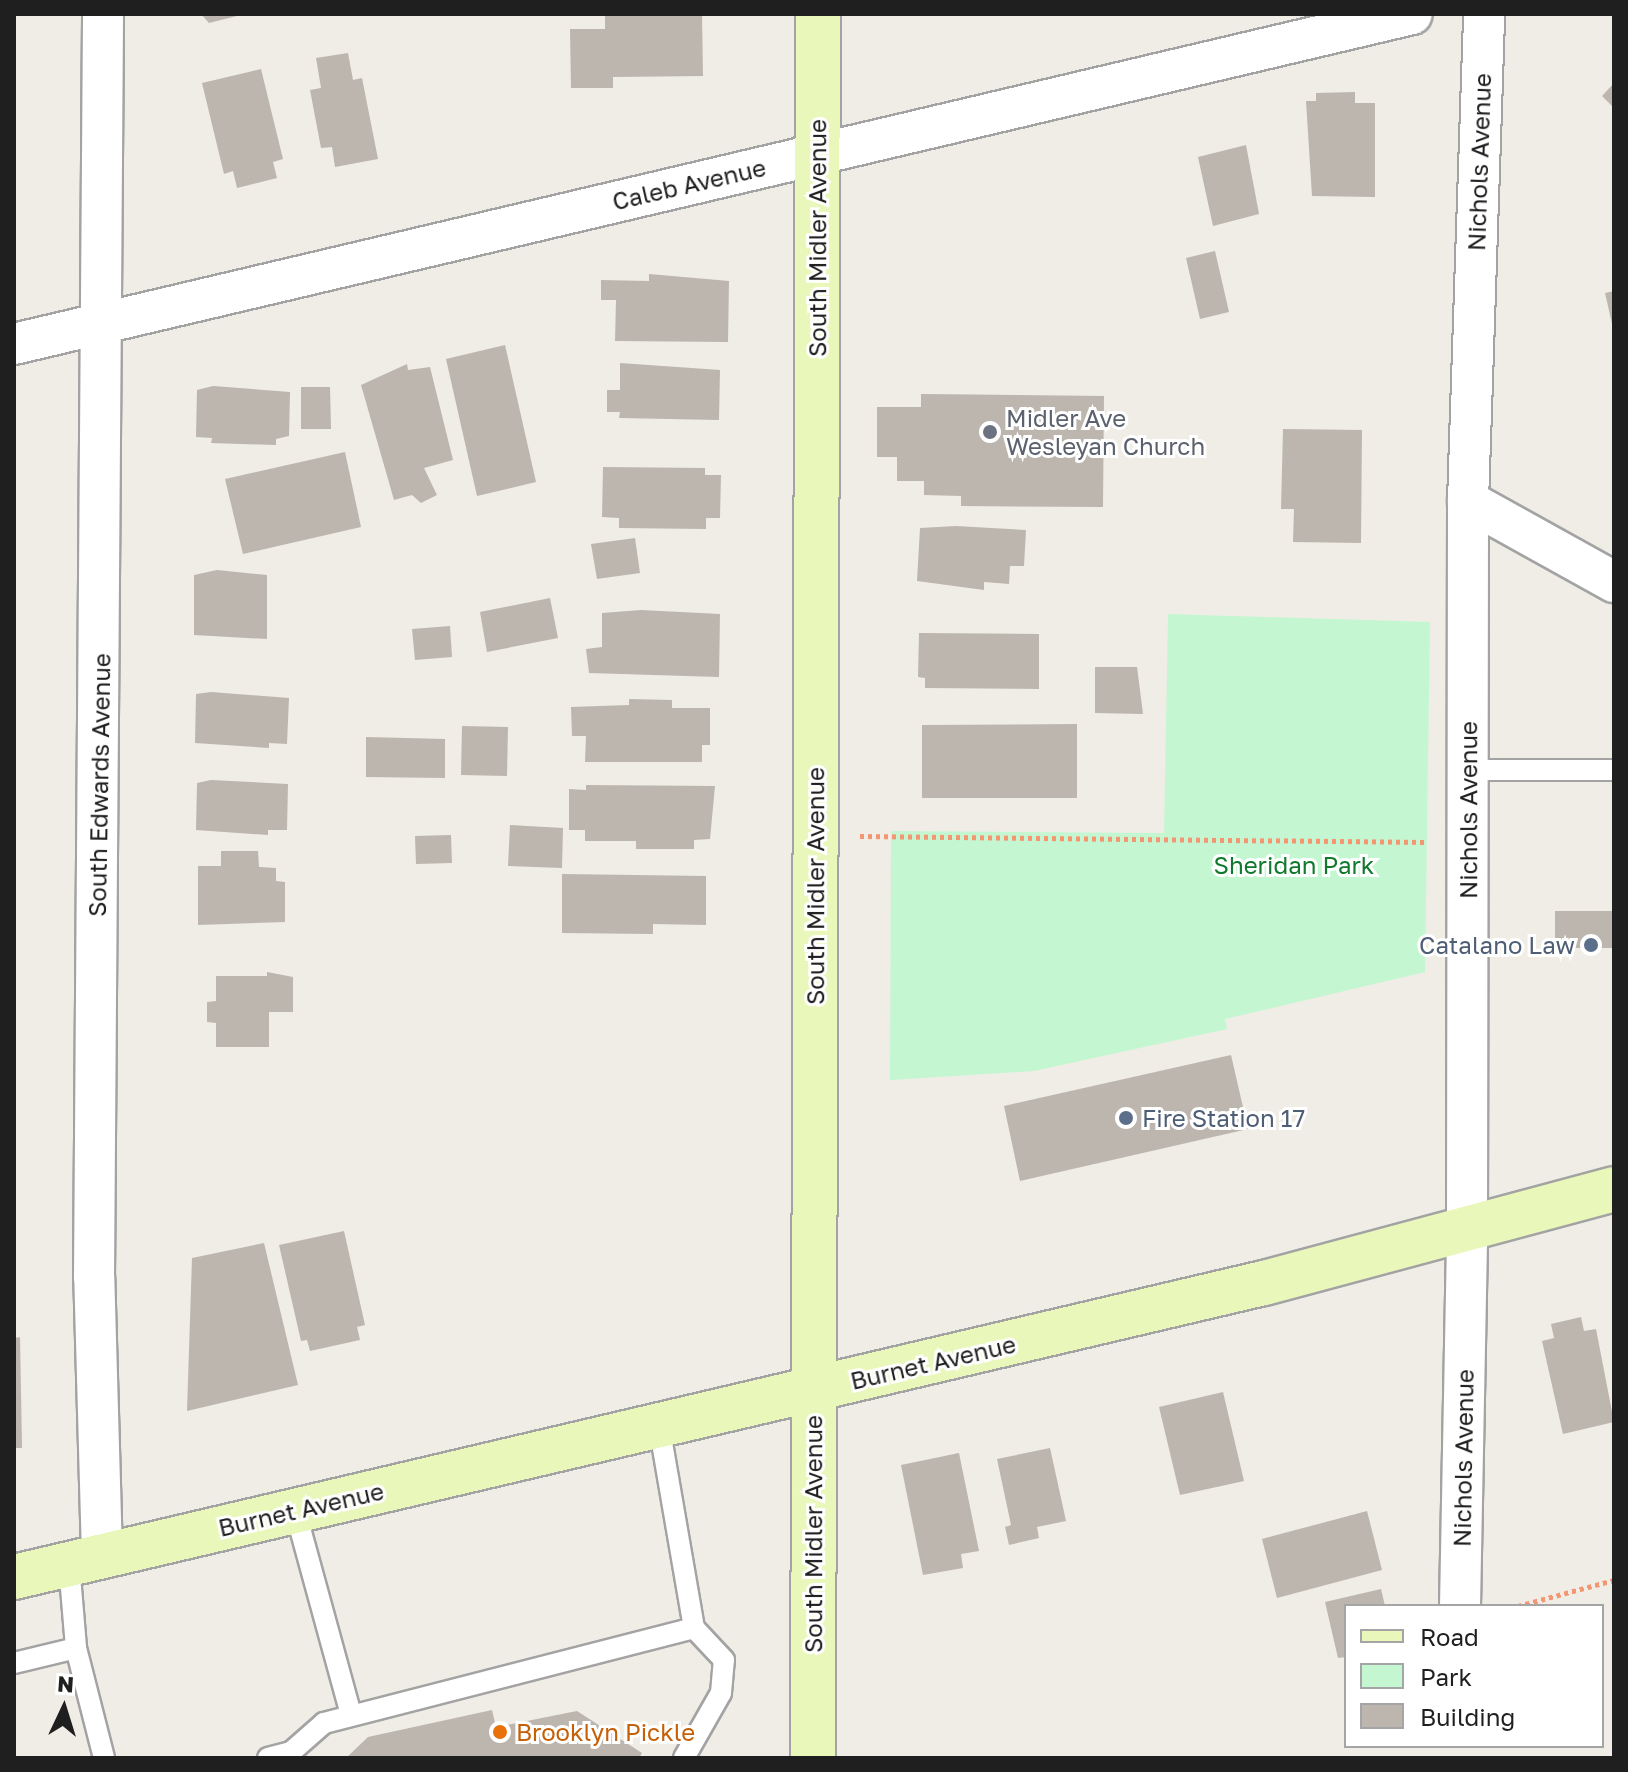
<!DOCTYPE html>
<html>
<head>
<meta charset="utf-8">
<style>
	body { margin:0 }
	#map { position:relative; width:1628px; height:1772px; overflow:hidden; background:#efede5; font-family:"Golos Text",sans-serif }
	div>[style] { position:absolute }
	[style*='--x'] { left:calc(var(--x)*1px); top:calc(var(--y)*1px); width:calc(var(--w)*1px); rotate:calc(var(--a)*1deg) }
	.park>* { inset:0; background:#c4f7d1 }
	.building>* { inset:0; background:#bcb6af }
	.path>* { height:5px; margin-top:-2.5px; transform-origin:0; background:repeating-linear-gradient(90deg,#f49671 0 4px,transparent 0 8px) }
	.roads { filter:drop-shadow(2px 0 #a3a3a3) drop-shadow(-2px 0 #a3a3a3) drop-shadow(0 2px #a3a3a3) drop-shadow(0 -2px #a3a3a3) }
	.lane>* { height:20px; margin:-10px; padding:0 10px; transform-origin:10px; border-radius:10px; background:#fff }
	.street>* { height:40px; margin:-20px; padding:0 20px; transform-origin:20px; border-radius:20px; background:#fff }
	.secondary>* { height:44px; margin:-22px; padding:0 22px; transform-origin:22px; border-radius:22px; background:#e9f7bb }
	.dots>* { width:22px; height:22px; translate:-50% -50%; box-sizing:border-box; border:4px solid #fff; border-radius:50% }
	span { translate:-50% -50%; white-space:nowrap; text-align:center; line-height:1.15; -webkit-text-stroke:6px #fff; paint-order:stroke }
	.street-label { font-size:24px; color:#1f1f1f }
	.worship-label { font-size:24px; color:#5b616d }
	.left { translate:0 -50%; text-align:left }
	.park-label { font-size:24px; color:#10792b }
	.service-label { font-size:24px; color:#4e5e75 }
	.right { translate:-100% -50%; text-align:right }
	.food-label { font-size:24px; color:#c56008 }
	.frame { position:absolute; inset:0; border:16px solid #1f1f1f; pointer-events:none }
	.legend { position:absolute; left:1344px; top:1604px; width:260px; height:144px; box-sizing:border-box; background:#fff; border:2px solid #a5a5a5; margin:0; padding:10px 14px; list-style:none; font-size:24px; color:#1f1f1f }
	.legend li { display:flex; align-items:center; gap:16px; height:40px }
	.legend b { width:40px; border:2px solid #a5a5a5 }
	.north { position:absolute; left:24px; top:1668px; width:80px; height:80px; -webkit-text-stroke:6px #fff; paint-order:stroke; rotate:4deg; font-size:22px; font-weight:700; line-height:32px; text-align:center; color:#1f1f1f }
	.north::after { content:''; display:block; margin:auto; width:28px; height:36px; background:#1f1f1f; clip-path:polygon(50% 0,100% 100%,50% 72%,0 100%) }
</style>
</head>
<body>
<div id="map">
	<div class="park">
		<div style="clip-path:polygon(1168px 614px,1430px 622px,1425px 972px,1225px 1019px,1227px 1029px,1034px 1071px,890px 1080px,891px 831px,1164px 833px)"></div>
	</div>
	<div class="building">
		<div style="clip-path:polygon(201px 14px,241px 14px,241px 15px,209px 23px)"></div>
		<div style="clip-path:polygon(605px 14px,702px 14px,703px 76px,613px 77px,613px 88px,571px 88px,570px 29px,605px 29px)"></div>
		<div style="clip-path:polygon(348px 53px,353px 80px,362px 78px,378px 159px,335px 167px,332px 147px,321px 148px,310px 90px,321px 88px,316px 58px)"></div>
		<div style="clip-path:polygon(261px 69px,283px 159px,273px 162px,277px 178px,237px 188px,233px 171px,224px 174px,202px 83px)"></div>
		<div style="clip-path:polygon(1614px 83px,1614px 108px,1602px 96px)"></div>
		<div style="clip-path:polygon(1355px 92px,1355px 103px,1375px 103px,1375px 197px,1312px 196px,1306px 101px,1316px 101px,1316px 93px)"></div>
		<div style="clip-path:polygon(1246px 145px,1259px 214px,1213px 226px,1198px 157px)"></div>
		<div style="clip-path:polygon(1215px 251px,1229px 312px,1200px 319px,1186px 258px)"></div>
		<div style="clip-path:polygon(649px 274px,729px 281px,728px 342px,615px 341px,616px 300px,601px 300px,601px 280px,649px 281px)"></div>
		<div style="clip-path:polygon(1614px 291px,1614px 328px,1613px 328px,1605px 293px)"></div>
		<div style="clip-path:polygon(505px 345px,536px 482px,477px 496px,446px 359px)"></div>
		<div style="clip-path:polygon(620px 363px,720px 370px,719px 420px,619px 418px,620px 412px,607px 412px,607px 390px,620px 390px)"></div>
		<div style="clip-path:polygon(407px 364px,408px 370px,430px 367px,453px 460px,424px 468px,437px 495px,421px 503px,412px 495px,394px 500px,361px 385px)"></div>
		<div style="clip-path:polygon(213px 386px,290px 392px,289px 436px,276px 439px,276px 445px,211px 443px,212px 438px,196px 437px,197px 390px)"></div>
		<div style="clip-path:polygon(301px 387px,330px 387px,331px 429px,301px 429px)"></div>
		<div style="clip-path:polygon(921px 394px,1104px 396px,1103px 507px,961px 506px,961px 496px,924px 495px,924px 481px,897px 481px,897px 457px,877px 457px,877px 407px,921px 407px)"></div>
		<div style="clip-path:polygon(1283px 429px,1362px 430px,1361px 543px,1293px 542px,1294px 509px,1281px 509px)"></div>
		<div style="clip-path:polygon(345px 452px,361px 527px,243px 554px,225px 479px)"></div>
		<div style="clip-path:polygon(603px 467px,705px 468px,705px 475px,721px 475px,720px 518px,706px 518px,706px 529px,619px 528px,619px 518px,602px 517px)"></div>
		<div style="clip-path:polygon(956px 526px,1026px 530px,1024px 566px,1010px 566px,1009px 584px,984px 582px,984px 590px,917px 581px,920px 528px)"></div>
		<div style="clip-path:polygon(635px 538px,640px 573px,597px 579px,591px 544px)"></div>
		<div style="clip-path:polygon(217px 570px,267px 575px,267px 639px,194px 635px,194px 575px)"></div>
		<div style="clip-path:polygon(550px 598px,558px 638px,487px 652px,480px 612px)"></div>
		<div style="clip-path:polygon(641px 610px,720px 614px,719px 677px,589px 673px,586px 649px,602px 647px,602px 613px)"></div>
		<div style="clip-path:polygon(450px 626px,452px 657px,415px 660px,412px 629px)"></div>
		<div style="clip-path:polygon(919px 633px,1039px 634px,1039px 689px,925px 688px,925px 678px,918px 677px)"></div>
		<div style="clip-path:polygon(1095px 667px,1137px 667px,1143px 714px,1095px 713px)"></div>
		<div style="clip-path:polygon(211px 692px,289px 698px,287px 744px,269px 743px,269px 748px,195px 743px,196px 694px)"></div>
		<div style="clip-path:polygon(629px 699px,672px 700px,672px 708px,710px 708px,710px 745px,702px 745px,702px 762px,585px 762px,586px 736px,572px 736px,571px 707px,629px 705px)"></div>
		<div style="clip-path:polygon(1077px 724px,1077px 798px,922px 798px,922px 725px)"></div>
		<div style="clip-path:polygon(462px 726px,508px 727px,507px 776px,461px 775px)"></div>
		<div style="clip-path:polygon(366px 737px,445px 739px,445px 778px,366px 777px)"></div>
		<div style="clip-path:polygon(211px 780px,288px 784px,287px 830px,268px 830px,268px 835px,196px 830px,197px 783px)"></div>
		<div style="clip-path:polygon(586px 785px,715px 786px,710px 839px,694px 840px,694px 849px,636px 849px,636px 841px,585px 841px,585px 830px,569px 830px,569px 789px,586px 790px)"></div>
		<div style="clip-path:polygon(510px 825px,563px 828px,562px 868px,508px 866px)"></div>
		<div style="clip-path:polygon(451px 835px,452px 863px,416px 864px,415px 836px)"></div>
		<div style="clip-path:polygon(221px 851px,258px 851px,259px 867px,276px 868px,276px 881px,285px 882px,285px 922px,198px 925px,198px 866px,221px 866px)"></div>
		<div style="clip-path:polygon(562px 874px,706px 876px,706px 925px,653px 924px,653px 934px,562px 933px)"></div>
		<div style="clip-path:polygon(1555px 911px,1614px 911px,1614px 948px,1555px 948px)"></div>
		<div style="clip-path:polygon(267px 972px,293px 977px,293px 1012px,269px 1012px,269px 1047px,216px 1047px,216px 1023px,207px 1022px,207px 1002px,216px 1001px,216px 976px,267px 976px)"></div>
		<div style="clip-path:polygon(1231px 1055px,1248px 1129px,1020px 1181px,1004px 1106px)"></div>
		<div style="clip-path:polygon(344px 1231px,365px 1325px,357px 1327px,360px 1340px,310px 1351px,307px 1340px,301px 1341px,279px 1245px)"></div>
		<div style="clip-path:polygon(264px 1243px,298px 1385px,187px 1411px,192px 1258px)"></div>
		<div style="clip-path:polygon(1581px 1317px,1584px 1331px,1596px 1329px,1614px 1422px,1563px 1434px,1542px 1341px,1554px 1338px,1551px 1324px)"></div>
		<div style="clip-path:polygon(20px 1337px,22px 1448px,14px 1448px,14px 1338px)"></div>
		<div style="clip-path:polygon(1223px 1392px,1244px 1481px,1180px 1495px,1159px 1407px)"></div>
		<div style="clip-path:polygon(1050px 1448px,1066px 1521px,1037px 1527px,1039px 1538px,1009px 1545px,1005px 1527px,1011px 1525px,997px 1459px)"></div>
		<div style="clip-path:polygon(959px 1453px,979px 1551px,961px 1554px,963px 1568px,923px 1575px,901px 1465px)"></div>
		<div style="clip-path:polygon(1367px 1511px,1382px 1570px,1277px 1598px,1262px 1539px)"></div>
		<div style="clip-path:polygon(1381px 1589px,1385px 1606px,1346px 1606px,1346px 1657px,1338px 1658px,1325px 1602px)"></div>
		<div style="clip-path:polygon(492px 1710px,496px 1727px,577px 1711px,642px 1753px,639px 1758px,346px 1758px,368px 1737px)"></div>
	</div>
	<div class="path">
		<div style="--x:860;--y:836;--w:566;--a:0.61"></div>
		<div style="--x:1518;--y:1606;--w:99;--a:-15.2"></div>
	</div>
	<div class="roads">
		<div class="lane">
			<div style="--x:1469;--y:770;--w:145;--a:0"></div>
			<div style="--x:295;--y:1510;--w:213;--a:74.7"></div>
			<div style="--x:69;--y:1564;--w:84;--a:85.2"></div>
			<div style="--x:76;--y:1648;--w:114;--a:75.7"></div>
			<div style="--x:14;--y:1663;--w:64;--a:-13.6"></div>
			<div style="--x:268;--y:1758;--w:24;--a:-15"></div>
			<div style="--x:291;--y:1752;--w:44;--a:-41.3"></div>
			<div style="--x:324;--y:1723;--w:382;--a:-14.4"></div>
			<div style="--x:694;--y:1628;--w:205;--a:-99.8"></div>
			<div style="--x:684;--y:1758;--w:75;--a:-60.4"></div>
			<div style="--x:721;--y:1693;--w:33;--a:-85"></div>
			<div style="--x:724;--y:1660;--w:44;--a:-133.2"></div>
		</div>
		<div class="street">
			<div style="--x:14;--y:344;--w:1436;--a:-13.28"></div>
			<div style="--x:1468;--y:501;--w:167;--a:29"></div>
			<div style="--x:102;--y:1555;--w:278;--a:-91.6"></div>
			<div style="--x:94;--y:1277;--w:1263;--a:-89.59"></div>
			<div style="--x:1460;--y:1606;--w:375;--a:-88.9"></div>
			<div style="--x:1467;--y:1231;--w:730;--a:-89.92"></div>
			<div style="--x:1468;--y:501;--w:487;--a:-88.1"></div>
		</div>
		<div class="secondary">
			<div style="--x:14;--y:1577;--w:1284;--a:-13.24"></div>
			<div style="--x:1264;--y:1283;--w:362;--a:-15"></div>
			<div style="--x:813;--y:1758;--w:1744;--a:-89.84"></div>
		</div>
	</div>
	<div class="dots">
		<div style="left:990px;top:432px;background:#6b7280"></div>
		<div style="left:1591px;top:945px;background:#5c6f8a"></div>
		<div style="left:1126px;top:1118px;background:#5c6f8a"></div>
		<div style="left:500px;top:1732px;background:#e8710a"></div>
	</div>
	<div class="street-label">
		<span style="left:1479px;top:162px;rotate:-88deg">Nichols Avenue</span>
		<span style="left:689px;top:184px;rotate:-13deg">Caleb Avenue</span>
		<span style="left:817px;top:238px;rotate:-90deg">South Midler Avenue</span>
		<span style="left:99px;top:785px;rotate:-89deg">South Edwards Avenue</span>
		<span style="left:1468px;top:810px;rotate:-90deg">Nichols Avenue</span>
		<span style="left:815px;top:886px;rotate:-90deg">South Midler Avenue</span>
		<span style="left:933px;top:1362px;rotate:-13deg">Burnet Avenue</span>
		<span style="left:1463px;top:1458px;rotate:-89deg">Nichols Avenue</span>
		<span style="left:301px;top:1509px;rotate:-13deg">Burnet Avenue</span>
		<span style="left:813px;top:1534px;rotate:-90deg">South Midler Avenue</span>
	</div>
	<div class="worship-label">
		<span class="left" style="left:1006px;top:432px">Midler Ave<br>Wesleyan Church</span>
	</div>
	<div class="park-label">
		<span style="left:1294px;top:865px">Sheridan Park</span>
	</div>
	<div class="service-label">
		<span class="right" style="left:1575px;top:945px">Catalano Law</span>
		<span class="left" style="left:1142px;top:1118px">Fire Station 17</span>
	</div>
	<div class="food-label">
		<span class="left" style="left:516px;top:1732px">Brooklyn Pickle</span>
	</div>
	<div class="frame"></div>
	<ul class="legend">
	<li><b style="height:10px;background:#e9f7bb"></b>Road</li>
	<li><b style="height:22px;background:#c4f7d1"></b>Park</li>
	<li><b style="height:22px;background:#bcb6af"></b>Building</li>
	</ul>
	<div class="north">N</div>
</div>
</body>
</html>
